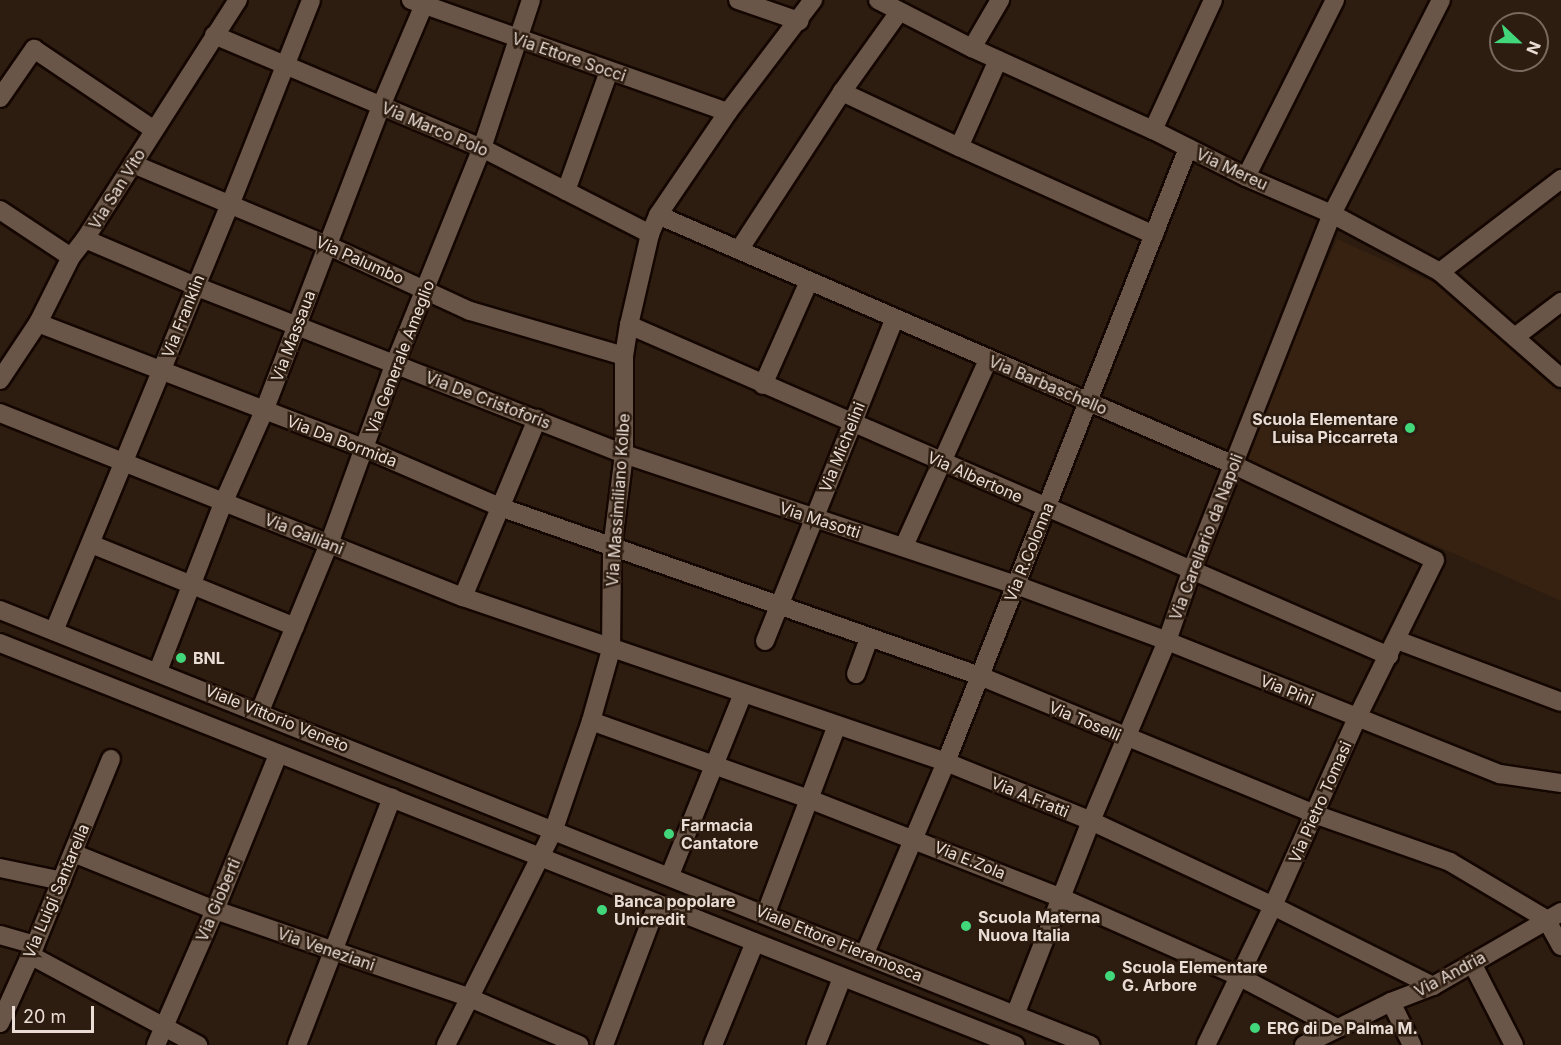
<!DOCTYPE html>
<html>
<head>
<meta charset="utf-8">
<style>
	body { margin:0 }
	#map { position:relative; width:1561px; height:1045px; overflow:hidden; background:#2d1c10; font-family:Inter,sans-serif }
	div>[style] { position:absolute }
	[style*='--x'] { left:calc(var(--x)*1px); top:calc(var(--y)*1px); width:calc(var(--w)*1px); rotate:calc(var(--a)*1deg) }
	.built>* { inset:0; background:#372211 }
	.roads { filter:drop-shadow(2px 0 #140600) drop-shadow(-2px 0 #140600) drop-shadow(0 2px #140600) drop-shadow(0 -2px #140600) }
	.street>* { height:18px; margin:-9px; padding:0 9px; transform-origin:9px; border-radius:9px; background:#695648 }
	.secondary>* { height:18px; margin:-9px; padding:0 9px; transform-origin:9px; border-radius:9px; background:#695648 }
	.dots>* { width:16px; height:16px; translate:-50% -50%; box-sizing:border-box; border:3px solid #2d1c10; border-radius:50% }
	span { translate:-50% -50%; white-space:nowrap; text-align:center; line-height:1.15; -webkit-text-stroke:5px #2d1c10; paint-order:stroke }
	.street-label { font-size:16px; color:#e9ddd5 }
	.poi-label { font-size:16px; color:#e9ddd5; font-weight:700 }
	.right { translate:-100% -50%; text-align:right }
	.left { translate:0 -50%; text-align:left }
	.north { position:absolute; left:1489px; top:12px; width:60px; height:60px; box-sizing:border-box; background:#2d1c10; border:2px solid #78695f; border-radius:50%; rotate:112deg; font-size:16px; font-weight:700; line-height:24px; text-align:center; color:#e9ddd5 }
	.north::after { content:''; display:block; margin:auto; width:21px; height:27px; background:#42d77b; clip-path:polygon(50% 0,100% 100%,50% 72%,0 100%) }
	.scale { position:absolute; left:12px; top:1006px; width:82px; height:27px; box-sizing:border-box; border:3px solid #e9ddd5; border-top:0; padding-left:8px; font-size:18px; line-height:21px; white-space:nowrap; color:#e9ddd5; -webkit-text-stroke:4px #2d1c10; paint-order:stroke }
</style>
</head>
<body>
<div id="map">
	<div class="built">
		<div style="clip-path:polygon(1337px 239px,1446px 288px,1561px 393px,1561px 601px,1247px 462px,1284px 358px)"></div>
	</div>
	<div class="roads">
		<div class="street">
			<div style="--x:411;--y:0;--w:336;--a:19.5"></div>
			<div style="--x:738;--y:0;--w:65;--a:19"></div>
			<div style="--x:878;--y:0;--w:106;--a:27.1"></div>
			<div style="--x:972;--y:48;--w:199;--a:24.4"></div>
			<div style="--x:1153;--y:130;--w:104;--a:26.8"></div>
			<div style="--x:1246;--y:177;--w:94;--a:23.3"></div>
			<div style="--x:1332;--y:214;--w:123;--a:28.2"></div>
			<div style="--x:1440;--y:272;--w:161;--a:41.2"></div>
			<div style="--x:214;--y:35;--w:291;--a:22.9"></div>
			<div style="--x:482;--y:148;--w:189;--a:27.1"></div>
			<div style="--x:972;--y:48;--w:56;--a:-59.7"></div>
			<div style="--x:998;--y:60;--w:95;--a:114.1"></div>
			<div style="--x:959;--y:147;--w:214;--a:24.3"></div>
			<div style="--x:842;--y:92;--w:129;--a:25.2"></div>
			<div style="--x:0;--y:98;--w:60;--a:-55.2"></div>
			<div style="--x:34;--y:49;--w:145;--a:34"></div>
			<div style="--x:1153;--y:130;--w:143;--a:-65.2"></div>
			<div style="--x:133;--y:164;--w:210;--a:22.7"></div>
			<div style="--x:327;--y:245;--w:157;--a:24.8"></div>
			<div style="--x:470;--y:311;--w:160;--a:16.3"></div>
			<div style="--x:1246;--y:177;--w:198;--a:-63.3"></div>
			<div style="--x:566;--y:191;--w:127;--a:-70.3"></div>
			<div style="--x:0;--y:210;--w:85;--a:33.5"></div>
			<div style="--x:658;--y:215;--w:628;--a:23.46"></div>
			<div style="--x:1234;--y:465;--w:222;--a:25.3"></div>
			<div style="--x:1435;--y:560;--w:176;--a:116.3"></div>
			<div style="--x:1357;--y:718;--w:206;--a:114.1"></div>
			<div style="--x:1273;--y:906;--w:154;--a:115.7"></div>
			<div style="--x:85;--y:239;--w:120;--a:23.1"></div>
			<div style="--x:195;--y:286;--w:461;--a:21.4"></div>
			<div style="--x:624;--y:454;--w:413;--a:18.5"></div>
			<div style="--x:1016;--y:585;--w:161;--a:20.3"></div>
			<div style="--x:1167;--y:641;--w:359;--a:21.8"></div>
			<div style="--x:1500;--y:774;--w:62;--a:8.4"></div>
			<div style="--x:739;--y:250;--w:189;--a:-56.9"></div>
			<div style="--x:842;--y:92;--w:98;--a:-54.5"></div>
			<div style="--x:1440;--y:272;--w:153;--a:-37.5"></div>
			<div style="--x:38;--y:323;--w:351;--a:21"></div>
			<div style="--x:366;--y:449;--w:146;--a:23.4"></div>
			<div style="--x:500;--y:507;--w:509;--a:19.4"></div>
			<div style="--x:980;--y:676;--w:361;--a:22.4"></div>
			<div style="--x:1314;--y:814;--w:144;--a:19.4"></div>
			<div style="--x:1450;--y:862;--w:112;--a:30.7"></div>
			<div style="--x:1546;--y:919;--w:31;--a:61"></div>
			<div style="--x:629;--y:325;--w:829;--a:23.53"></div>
			<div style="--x:1515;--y:337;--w:58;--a:-37.3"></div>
			<div style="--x:0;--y:380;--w:69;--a:-56.3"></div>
			<div style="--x:38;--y:323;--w:74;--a:-63.4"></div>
			<div style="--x:71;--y:257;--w:23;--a:-52"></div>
			<div style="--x:85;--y:239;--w:284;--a:-57.4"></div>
			<div style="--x:763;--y:385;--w:114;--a:-66.1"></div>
			<div style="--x:0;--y:413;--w:498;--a:21.7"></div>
			<div style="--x:463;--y:597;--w:510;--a:18.86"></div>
			<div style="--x:946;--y:762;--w:157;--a:22.1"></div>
			<div style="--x:1091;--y:821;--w:201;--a:25"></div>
			<div style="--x:1273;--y:906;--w:179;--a:26.6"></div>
			<div style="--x:91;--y:544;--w:220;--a:22.1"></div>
			<div style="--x:904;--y:546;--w:204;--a:-65.7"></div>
			<div style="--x:463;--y:597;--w:193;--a:-67.4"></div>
			<div style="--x:54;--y:631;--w:461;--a:-67.6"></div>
			<div style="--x:230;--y:205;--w:220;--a:-68.4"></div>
			<div style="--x:1397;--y:640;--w:175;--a:20.7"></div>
			<div style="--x:765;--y:641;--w:346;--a:-68.1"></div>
			<div style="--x:158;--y:671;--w:182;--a:-68.8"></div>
			<div style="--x:224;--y:501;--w:98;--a:-66"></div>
			<div style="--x:264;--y:411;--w:327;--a:-69"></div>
			<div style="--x:381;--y:106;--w:115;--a:-67"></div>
			<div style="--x:856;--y:674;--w:38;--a:-70"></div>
			<div style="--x:260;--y:711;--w:181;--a:-67.6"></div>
			<div style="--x:329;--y:544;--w:193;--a:-70"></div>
			<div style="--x:395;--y:363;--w:232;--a:-68"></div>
			<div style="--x:482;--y:148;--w:156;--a:-71.7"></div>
			<div style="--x:591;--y:721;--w:232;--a:19.7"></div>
			<div style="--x:809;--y:799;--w:272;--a:21.4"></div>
			<div style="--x:1062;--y:898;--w:195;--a:23.9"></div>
			<div style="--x:1240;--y:977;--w:110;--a:27.7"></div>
			<div style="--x:73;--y:853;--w:153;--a:21.9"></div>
			<div style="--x:215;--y:910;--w:270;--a:19"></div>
			<div style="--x:470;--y:998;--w:119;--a:23.3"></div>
			<div style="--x:0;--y:868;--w:63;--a:11.8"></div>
			<div style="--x:670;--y:875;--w:196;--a:-68.1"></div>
			<div style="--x:766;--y:913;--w:201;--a:-69.3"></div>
			<div style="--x:0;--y:935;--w:36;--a:16"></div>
			<div style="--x:865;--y:953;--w:207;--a:-67"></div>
			<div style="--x:946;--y:762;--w:660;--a:-68.49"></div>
			<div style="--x:30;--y:955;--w:191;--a:28.2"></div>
			<div style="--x:1472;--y:963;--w:92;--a:62.9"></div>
			<div style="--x:1391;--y:1002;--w:48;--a:64"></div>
			<div style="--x:1015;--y:1015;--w:208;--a:-68.6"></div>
			<div style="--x:1091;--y:821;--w:195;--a:-67.1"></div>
			<div style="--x:1167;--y:641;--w:73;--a:-70.8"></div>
			<div style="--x:1191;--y:572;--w:385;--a:-68.5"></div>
			<div style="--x:1332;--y:214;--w:240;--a:-63"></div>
			<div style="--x:0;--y:1023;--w:85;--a:-65.8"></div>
			<div style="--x:35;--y:945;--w:201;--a:-67.8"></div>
			<div style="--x:156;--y:1045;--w:147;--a:-66.4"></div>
			<div style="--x:215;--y:910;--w:167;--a:-67.9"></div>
			<div style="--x:297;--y:1045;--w:265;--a:-69"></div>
			<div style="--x:446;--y:1045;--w:241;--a:-63.4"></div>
			<div style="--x:554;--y:829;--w:114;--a:-71.1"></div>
			<div style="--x:591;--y:721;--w:74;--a:-74.3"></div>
			<div style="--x:611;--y:650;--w:101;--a:-89.4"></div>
			<div style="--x:612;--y:549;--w:96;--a:-82.8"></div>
			<div style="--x:624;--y:454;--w:98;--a:-90"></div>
			<div style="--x:624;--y:356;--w:31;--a:-81"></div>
			<div style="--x:629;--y:325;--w:93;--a:-77"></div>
			<div style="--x:650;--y:234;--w:21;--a:-67"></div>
			<div style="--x:658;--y:215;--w:125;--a:-55.8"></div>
			<div style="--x:728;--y:112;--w:141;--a:-52.8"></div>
			<div style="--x:604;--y:1045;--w:150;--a:-69.3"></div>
			<div style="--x:713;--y:1045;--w:111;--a:-67.8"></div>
			<div style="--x:816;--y:1045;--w:72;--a:-68.8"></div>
		</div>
		<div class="secondary">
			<div style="--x:0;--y:610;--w:1174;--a:21.76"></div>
			<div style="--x:0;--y:643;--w:1092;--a:21.61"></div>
			<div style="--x:1304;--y:1045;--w:97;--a:-26.3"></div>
			<div style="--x:1391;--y:1002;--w:45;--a:-20.9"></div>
			<div style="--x:1433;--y:986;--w:148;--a:-30"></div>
		</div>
	</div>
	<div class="dots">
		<div style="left:1410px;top:428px;background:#42d77b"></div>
		<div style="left:181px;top:658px;background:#42d77b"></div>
		<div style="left:669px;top:834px;background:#42d77b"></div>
		<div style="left:602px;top:910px;background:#42d77b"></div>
		<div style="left:966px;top:926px;background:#42d77b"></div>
		<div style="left:1110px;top:976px;background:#42d77b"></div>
		<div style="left:1255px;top:1028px;background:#42d77b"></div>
	</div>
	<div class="street-label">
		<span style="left:569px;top:57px;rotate:19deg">Via Ettore Socci</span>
		<span style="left:435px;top:129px;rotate:23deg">Via Marco Polo</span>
		<span style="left:1232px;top:169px;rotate:25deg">Via Mereu</span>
		<span style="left:117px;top:189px;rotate:-58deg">Via San Vito</span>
		<span style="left:360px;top:260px;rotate:24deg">Via Palumbo</span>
		<span style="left:183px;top:316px;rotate:-68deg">Via Franklin</span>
		<span style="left:293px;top:336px;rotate:-69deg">Via Massaua</span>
		<span style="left:400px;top:357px;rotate:-69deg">Via Generale Ameglio</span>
		<span style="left:1048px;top:385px;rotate:23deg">Via Barbaschello</span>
		<span style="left:488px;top:400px;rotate:21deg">Via De Cristoforis</span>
		<span style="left:342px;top:441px;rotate:21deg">Via Da Bormida</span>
		<span style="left:842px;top:447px;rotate:-68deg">Via Michelini</span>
		<span style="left:975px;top:477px;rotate:24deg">Via Albertone</span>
		<span style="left:618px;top:500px;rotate:-86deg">Via Massimiliano Kolbe</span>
		<span style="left:820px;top:520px;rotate:18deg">Via Masotti</span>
		<span style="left:304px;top:534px;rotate:22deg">Via Galliani</span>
		<span style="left:1206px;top:537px;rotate:-69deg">Via Carellario da Napoli</span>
		<span style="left:1029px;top:552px;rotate:-68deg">Via R.Colonna</span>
		<span style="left:1287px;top:690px;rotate:22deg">Via Pini</span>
		<span style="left:277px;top:718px;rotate:22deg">Viale Vittorio Veneto</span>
		<span style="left:1085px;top:721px;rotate:23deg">Via Toselli</span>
		<span style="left:1030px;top:797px;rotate:22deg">Via A.Fratti</span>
		<span style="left:1320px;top:802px;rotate:-66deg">Via Pietro Tomasi</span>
		<span style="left:970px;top:860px;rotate:22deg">Via E.Zola</span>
		<span style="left:56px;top:891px;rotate:-67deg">Via Luigi Santarella</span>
		<span style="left:218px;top:900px;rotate:-67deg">Via Gioberti</span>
		<span style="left:839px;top:943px;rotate:22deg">Viale Ettore Fieramosca</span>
		<span style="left:326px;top:949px;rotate:19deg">Via Veneziani</span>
		<span style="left:1450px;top:974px;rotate:-28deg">Via Andria</span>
	</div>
	<div class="poi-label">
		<span class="right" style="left:1398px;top:428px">Scuola Elementare<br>Luisa Piccarreta</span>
		<span class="left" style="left:193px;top:658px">BNL</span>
		<span class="left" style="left:681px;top:834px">Farmacia<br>Cantatore</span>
		<span class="left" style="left:614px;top:910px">Banca popolare<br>Unicredit</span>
		<span class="left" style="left:978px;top:926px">Scuola Materna<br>Nuova Italia</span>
		<span class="left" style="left:1122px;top:976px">Scuola Elementare<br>G. Arbore</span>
		<span class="left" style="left:1267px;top:1028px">ERG di De Palma M.</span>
	</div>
	<div class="north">N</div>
	<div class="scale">20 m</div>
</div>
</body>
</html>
